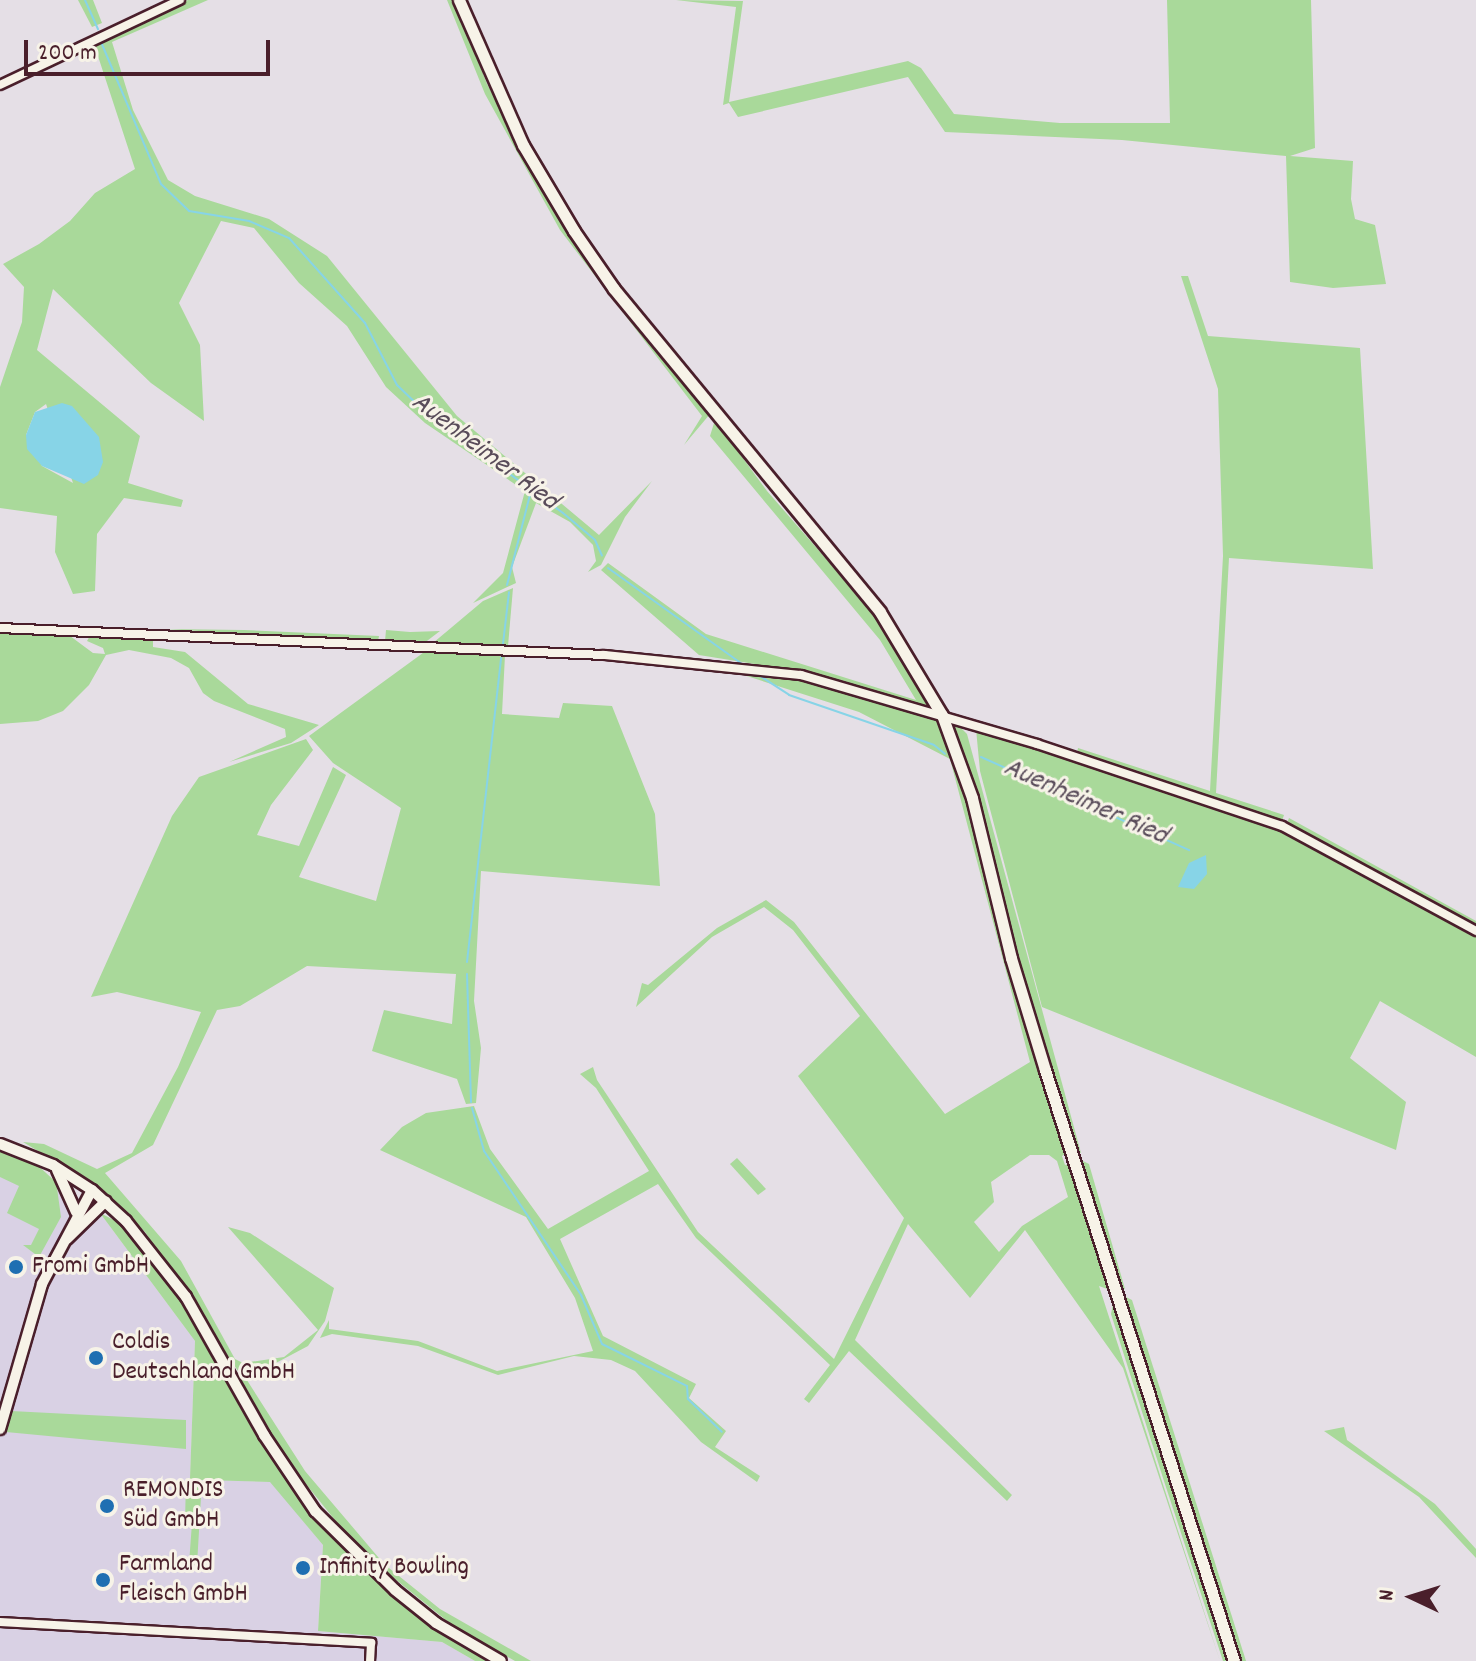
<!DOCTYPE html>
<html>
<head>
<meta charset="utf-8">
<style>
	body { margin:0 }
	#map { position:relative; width:1476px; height:1661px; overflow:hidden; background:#e5dfe6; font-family:Dekko,sans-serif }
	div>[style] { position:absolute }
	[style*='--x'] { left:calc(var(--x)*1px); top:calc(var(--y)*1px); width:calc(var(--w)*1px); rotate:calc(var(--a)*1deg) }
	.built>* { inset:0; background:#d9d1e4 }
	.green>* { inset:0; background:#a9d99a }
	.water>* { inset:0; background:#87d4e7 }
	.stream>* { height:2px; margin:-1px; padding:0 1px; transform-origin:1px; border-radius:1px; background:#87d4e7 }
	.roads { filter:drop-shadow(2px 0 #4a1f2b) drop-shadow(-2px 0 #4a1f2b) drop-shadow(0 2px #4a1f2b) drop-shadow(0 -2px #4a1f2b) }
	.minor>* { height:8px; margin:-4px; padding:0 4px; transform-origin:4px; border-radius:4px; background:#f7f3e8 }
	.tertiary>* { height:10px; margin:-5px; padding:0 5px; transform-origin:5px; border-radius:5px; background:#f7f3e8 }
	.secondary>* { height:11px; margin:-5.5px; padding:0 5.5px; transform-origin:5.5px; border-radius:5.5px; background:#f7f3e8 }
	.dots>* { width:22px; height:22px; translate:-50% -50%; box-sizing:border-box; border:4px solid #f7f3e8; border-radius:50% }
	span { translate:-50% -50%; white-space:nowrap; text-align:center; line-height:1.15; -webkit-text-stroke:6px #f7f3e8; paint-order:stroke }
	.poi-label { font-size:26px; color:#4a1f2b }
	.left { translate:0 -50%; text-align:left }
	.water-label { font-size:28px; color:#594c5a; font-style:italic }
	.north { position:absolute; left:1372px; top:1557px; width:80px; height:80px; -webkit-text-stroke:6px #f7f3e8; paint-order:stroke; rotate:274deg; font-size:22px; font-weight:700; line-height:32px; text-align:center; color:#4a1f2b }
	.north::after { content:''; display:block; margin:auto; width:28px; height:36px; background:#4a1f2b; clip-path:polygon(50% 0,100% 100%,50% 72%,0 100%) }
	.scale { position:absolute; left:24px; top:40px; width:246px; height:36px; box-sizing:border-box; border:4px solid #4a1f2b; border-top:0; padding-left:10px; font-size:24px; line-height:28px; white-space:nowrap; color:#4a1f2b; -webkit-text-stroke:6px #f7f3e8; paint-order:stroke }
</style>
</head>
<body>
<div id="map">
	<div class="built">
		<div style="clip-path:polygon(0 1161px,100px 1213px,195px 1341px,190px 1479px,271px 1482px,323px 1545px,318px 1631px,442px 1642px,475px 1661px,0 1661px)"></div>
	</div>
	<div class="green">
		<div style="clip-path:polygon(78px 0,93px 0,102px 23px,92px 27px)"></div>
		<div style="clip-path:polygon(evenodd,188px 0,208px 0,112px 42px,133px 110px,168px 180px,195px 196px,269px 219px,327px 256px,457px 416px,599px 535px,652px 481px,625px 517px,601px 565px,588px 572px,596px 561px,593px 545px,570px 522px,536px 503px,512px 567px,516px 583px,473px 603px,503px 573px,525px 491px,425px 423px,386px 387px,347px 326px,299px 283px,254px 228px,221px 221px,179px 303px,200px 345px,204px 421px,151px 383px,53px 289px,37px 350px,140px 436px,128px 483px,183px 500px,181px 507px,124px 498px,97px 534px,95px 591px,73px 594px,55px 552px,57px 516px,0 508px,0 387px,22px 322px,24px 287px,3px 264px,39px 244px,70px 221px,95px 193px,135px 169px,94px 44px,188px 0,46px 404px,73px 483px,42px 466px,26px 435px,35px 412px,46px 404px)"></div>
		<div style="clip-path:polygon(447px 0,454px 0,487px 84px,565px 226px,710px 414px,684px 445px,702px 416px,560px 230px,485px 94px)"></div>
		<div style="clip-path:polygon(676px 0,743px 1px,729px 102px,908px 61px,921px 68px,954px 114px,1060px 123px,1170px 123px,1167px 0,1311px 0,1315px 148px,1290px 156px,1353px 161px,1351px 199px,1355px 219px,1375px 225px,1386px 284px,1333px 288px,1290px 282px,1286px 156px,1122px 140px,945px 132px,908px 77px,738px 117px,729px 103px,723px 105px,736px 7px)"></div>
		<div style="clip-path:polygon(1181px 276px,1188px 276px,1208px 336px,1360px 348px,1373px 569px,1229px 558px,1216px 793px,1284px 815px,1282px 821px,1077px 753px,1078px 748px,1210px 791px,1223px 556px,1218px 389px)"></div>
		<div style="clip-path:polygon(715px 420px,767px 491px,881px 622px,931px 702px,929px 706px,798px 671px,699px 655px,601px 570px,608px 563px,706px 634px,916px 700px,880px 640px,710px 436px)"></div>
		<div style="clip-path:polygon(513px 588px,508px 646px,433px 643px,483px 601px)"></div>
		<div style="clip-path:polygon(164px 629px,244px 630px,379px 636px,378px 641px)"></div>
		<div style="clip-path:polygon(0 630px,66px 633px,93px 653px,105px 654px,103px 648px,87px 641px,91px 634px,153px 638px,153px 647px,185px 652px,248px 704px,319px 725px,291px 743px,229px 762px,286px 737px,285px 729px,214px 701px,203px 693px,189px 668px,171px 658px,129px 650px,106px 655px,89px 685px,63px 711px,38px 721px,0 724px)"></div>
		<div style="clip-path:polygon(386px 630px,410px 632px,440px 631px,423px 644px,385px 641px)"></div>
		<div style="clip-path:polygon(427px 650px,505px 655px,502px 714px,559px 718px,563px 703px,612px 706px,655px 814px,660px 886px,481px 871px,474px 1001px,481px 1048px,476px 1103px,466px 1104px,457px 1079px,372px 1051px,384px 1010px,452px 1024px,456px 974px,307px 966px,240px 1006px,217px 1010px,153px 1145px,105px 1173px,181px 1261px,235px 1359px,243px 1363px,284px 1357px,318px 1330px,228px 1227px,250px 1233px,334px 1288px,325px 1321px,308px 1346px,274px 1364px,238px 1371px,145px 1232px,98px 1187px,23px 1142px,44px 1144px,97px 1169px,132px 1153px,178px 1067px,201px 1012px,117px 992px,91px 997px,172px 816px,199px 777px,306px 739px,313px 750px,271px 805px,257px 835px,299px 846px,333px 767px,346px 775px,299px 877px,376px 901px,401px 808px,333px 763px,309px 736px)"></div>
		<div style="clip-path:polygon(evenodd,728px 670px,821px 681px,937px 716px,961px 777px,1066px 1153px,1062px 1156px,1065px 1165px,1070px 1164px,1110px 1290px,1099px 1286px,1220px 1661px,1123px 1368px,1025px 1230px,970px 1298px,908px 1224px,855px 1340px,1012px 1495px,1007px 1501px,849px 1351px,809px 1403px,804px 1399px,830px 1365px,696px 1238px,658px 1184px,560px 1239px,603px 1336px,696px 1384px,689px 1398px,726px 1431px,715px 1447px,760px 1476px,757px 1482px,701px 1442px,635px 1371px,611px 1360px,574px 1356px,498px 1375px,418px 1346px,332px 1334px,320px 1338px,329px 1320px,329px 1329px,418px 1341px,497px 1371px,593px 1351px,575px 1298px,526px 1217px,380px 1150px,402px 1127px,426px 1113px,474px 1106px,490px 1149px,548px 1229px,649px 1171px,596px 1088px,580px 1074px,593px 1067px,597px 1080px,698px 1232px,834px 1359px,904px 1218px,798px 1076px,860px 1016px,793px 930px,764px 907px,712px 937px,636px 1007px,642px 983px,648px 985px,717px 928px,766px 900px,794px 922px,945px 1114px,1030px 1062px,950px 759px,859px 712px,728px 670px,1030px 1155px,1049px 1155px,1057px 1161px,1068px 1197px,1022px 1226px,999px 1252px,974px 1222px,994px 1202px,991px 1182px,1030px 1155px)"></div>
		<div style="clip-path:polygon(956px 723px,967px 734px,1081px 1153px,1076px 1151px,1054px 1086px,952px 729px)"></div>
		<div style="clip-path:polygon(976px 729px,1298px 837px,1476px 935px,1476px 1057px,1380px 1001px,1350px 1058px,1406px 1102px,1396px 1150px,1042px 1007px,980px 771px)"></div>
		<div style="clip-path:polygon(1289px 818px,1476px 921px,1476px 926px,1287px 823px)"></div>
		<div style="clip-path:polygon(0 1148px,33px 1161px,70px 1195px,57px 1188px,61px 1217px,39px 1257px,23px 1245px,31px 1245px,39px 1229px,7px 1213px,19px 1186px,0 1177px)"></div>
		<div style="clip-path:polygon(737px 1158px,766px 1189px,758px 1195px,730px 1164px)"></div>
		<div style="clip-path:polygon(1081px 1160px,1089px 1164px,1125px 1289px,1119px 1286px)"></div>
		<div style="clip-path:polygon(100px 1213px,122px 1224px,178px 1295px,269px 1452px,321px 1525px,389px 1591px,494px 1661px,475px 1661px,442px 1642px,318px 1631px,323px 1545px,270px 1482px,202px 1480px,197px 1565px,189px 1564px,192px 1523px,185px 1522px,186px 1479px,190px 1478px,195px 1341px)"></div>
		<div style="clip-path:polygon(1126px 1297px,1132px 1300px,1246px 1661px,1238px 1661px)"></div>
		<div style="clip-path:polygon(1114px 1299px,1229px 1661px,1223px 1661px,1163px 1478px,1111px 1314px)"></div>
		<div style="clip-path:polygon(243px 1374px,305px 1471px,384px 1564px,440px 1609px,531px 1661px,515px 1661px,452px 1625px,359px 1550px,289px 1463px,239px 1379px)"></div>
		<div style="clip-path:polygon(11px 1411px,186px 1420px,186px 1449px,6px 1432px)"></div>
		<div style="clip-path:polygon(1344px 1427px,1347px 1440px,1435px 1504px,1476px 1549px,1476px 1558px,1419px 1497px,1324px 1431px)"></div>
	</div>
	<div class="water">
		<div style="clip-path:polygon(62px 403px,72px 406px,99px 437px,103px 462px,98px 475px,84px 484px,42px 466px,27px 449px,26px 435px,35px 412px)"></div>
		<div style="clip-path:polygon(1206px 855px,1207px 874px,1194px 889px,1178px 887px,1189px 863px)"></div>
	</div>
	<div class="stream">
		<div style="--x:85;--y:0;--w:32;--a:66"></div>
		<div style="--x:101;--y:42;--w:154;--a:67.1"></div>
		<div style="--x:161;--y:184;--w:39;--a:44"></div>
		<div style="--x:189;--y:211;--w:61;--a:9.5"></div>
		<div style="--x:249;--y:221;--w:43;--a:23"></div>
		<div style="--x:289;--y:238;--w:114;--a:48.2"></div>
		<div style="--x:365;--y:323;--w:70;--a:62.7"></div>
		<div style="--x:397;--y:385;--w:39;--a:44"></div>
		<div style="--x:425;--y:412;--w:171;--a:36.2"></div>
		<div style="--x:563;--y:513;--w:42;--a:40.2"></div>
		<div style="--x:595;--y:540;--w:17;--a:66"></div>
		<div style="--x:608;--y:568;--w:168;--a:35.6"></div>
		<div style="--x:507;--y:585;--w:97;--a:-75.7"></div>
		<div style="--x:503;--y:644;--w:52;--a:-83.4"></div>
		<div style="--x:757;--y:674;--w:38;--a:33"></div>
		<div style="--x:789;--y:695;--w:153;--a:19"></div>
		<div style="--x:934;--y:745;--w:14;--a:39"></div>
		<div style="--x:981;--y:757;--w:228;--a:24.1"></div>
		<div style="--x:467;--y:962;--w:306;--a:-83.6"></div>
		<div style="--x:467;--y:974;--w:128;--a:88.2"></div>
		<div style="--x:472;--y:1108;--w:45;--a:74.4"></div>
		<div style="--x:484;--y:1151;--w:174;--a:56"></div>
		<div style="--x:581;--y:1295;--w:53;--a:66.8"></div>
		<div style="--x:602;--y:1344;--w:95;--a:26.3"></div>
		<div style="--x:687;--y:1386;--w:13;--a:86"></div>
		<div style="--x:688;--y:1399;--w:47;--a:44.1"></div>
	</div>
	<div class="roads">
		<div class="minor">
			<div style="--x:0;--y:85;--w:199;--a:-25.3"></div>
			<div style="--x:0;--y:628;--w:605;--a:2.56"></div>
			<div style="--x:604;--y:655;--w:198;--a:5.8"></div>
			<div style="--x:801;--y:675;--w:246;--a:16.3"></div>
			<div style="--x:1037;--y:744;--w:258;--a:18.5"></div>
			<div style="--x:1282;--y:826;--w:221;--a:28.4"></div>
			<div style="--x:0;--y:1622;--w:372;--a:3.2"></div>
			<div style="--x:371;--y:1643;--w:18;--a:93"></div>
		</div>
		<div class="tertiary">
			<div style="--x:0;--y:1144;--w:57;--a:21.6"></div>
			<div style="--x:53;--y:1165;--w:46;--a:32.7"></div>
			<div style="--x:92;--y:1190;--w:46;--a:42.4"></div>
			<div style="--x:126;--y:1221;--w:97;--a:51.7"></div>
			<div style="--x:186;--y:1297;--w:159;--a:60.5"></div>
			<div style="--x:264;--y:1435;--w:92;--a:56.1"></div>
			<div style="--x:315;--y:1511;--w:112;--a:44.6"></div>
			<div style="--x:395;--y:1590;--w:53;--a:38.8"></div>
			<div style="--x:436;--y:1623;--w:75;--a:30.3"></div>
			<div style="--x:57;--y:1170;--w:46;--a:65.7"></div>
			<div style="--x:67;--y:1239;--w:54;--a:-44.3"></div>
			<div style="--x:0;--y:1429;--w:151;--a:-73.8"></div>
			<div style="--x:42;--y:1284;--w:106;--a:-62"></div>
		</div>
		<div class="secondary">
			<div style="--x:459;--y:0;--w:158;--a:66.2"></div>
			<div style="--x:523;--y:145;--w:100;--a:59.3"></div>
			<div style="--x:574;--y:231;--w:70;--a:55.4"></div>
			<div style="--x:614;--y:289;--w:418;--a:50.5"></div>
			<div style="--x:880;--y:612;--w:120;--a:59"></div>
			<div style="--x:942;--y:715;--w:88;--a:70.1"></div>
			<div style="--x:972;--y:798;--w:165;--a:76.3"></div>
			<div style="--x:1011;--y:958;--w:117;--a:73.1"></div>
			<div style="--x:1045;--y:1070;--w:620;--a:72.27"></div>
		</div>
	</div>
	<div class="dots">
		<div style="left:16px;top:1267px;background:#1f6fb2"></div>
		<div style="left:96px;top:1358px;background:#1f6fb2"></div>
		<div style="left:107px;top:1506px;background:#1f6fb2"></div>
		<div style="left:303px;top:1568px;background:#1f6fb2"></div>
		<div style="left:103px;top:1580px;background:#1f6fb2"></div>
	</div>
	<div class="poi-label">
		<span class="left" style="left:32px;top:1267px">Fromi GmbH</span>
		<span class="left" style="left:112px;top:1358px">Coldis<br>Deutschland GmbH</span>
		<span class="left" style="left:123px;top:1506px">REMONDIS<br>Süd GmbH</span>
		<span class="left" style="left:119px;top:1580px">Farmland<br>Fleisch GmbH</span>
		<span class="left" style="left:319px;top:1568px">Infinity Bowling</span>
	</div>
	<div class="water-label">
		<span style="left:484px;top:453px;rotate:37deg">Auenheimer Ried</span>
		<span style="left:1085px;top:803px;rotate:24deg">Auenheimer Ried</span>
	</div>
	<div class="north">N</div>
	<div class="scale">200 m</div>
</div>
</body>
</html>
